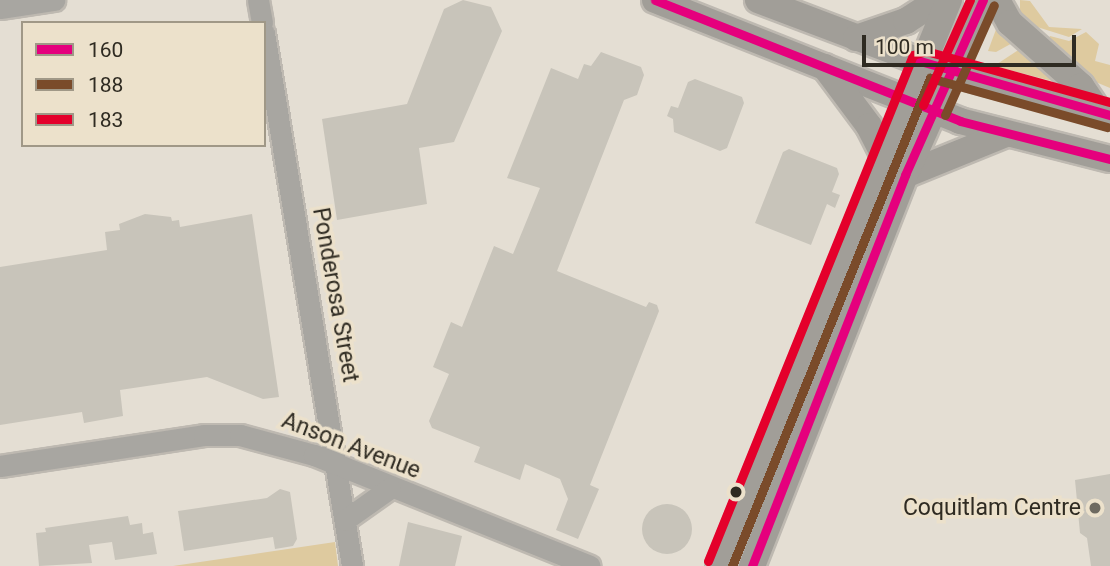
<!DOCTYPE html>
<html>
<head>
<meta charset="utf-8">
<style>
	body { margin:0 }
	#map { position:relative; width:1110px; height:566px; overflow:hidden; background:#e4ded3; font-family:Roboto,sans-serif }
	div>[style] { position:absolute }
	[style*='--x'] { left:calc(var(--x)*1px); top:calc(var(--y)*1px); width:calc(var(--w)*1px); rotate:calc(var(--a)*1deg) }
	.green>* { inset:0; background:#deca9f }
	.building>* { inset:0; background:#c8c4ba }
	.round { border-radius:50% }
	.roads { filter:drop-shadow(2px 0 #beb9b1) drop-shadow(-2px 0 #beb9b1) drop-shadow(0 2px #beb9b1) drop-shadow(0 -2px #beb9b1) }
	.minor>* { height:21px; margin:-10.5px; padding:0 10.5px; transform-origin:10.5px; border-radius:10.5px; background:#a8a6a1 }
	.major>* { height:26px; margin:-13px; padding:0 13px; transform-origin:13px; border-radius:13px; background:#a19e98 }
	.bus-1>* { height:9px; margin:-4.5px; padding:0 4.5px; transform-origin:4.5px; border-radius:4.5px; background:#e5007d }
	.bus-2>* { height:9px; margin:-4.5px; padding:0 4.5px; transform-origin:4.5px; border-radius:4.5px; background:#7a4b2a }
	.bus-3>* { height:9px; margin:-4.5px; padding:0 4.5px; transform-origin:4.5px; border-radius:4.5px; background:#e4002b }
	.dots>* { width:19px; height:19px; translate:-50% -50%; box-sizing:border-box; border:4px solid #ece1cb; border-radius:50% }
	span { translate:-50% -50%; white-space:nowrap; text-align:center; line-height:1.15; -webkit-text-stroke:7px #ece1cb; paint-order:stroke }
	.street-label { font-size:23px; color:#2f2b22 }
	.poi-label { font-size:23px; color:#2f2b22 }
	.right { translate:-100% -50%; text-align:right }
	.legend { position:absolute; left:21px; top:21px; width:245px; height:126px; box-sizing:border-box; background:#ece1cb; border:2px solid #a09887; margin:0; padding:9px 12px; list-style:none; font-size:21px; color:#2f2b22 }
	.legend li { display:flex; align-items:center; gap:14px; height:35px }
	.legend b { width:35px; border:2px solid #a09887 }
	.scale { position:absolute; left:862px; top:35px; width:214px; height:32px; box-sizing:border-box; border:4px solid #2f2b22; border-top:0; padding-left:9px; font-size:21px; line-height:24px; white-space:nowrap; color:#2f2b22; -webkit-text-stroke:5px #ece1cb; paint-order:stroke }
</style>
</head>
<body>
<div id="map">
	<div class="green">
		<div style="clip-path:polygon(1020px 0,1030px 1px,1049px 27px,1082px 29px,1069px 37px,1034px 26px,1020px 11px)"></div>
		<div style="clip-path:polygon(998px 24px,1016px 41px,996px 52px,988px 51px)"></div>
		<div style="clip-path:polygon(1086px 32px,1099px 44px,1095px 61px,1110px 65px,1110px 88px,1091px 80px,1047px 41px,1050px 36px,1069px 41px)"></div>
		<div style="clip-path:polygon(1023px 47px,1064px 84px,994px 66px)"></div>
		<div style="clip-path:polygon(335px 542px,338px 566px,173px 566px)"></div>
	</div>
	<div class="building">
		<div style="clip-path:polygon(463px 0,491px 7px,502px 31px,454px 142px,419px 148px,427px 204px,337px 220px,322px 119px,407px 104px,444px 9px)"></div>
		<div style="clip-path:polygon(601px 52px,641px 67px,644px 75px,637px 95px,624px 100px,557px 271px,646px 307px,649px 302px,657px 305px,659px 311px,590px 485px,599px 489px,578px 539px,556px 530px,568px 499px,560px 479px,525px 464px,520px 480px,474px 462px,480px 447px,432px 428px,429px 421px,449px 374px,433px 367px,451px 322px,462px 327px,494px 246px,513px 254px,540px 188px,507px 178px,551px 68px,578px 79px,584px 64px,591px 66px)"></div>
		<div style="clip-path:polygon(695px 79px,742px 97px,744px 103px,727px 148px,720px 151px,674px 132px,673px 119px,667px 116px,671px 106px,678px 108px,688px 82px)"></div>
		<div style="clip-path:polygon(789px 149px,837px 168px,839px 174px,832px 192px,840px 195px,835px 208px,827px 204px,811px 245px,755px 223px,783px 152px)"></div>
		<div style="clip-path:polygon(145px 214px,171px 217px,172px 221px,179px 220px,180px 227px,252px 214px,279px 397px,263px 399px,207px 377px,120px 390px,123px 416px,84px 423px,82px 412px,0 425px,0 267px,107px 250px,105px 232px,120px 230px,119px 224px)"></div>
		<div style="clip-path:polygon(1110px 474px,1110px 566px,1091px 566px,1087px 538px,1080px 533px,1075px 480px)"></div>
		<div style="clip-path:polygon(280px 489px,290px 492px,297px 539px,293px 546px,275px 549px,273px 537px,184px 551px,178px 511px,267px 498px)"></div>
		<div class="round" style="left:642px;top:504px;width:50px;height:50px"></div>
		<div style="clip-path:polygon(128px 516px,130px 525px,142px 523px,143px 534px,153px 532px,157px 554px,115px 560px,112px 542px,89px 545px,92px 563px,39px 566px,36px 533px,46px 532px,45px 528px)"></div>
		<div style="clip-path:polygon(408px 522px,462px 536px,455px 566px,399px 566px)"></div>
	</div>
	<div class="roads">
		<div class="minor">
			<div style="--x:258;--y:0;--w:23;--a:80"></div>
			<div style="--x:0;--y:8;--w:55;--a:-8.4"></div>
			<div style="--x:264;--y:33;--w:540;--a:80.62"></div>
			<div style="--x:0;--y:466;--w:206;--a:-8.6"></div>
			<div style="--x:204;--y:435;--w:36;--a:0"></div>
			<div style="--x:240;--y:435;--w:77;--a:15.1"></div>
			<div style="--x:314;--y:455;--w:297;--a:21.9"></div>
			<div style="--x:345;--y:520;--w:55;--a:-35.4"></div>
		</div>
		<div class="major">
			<div style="--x:655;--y:0;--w:328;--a:21.6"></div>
			<div style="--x:960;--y:121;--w:155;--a:14.2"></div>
			<div style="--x:758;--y:0;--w:206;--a:20.7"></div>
			<div style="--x:951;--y:73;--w:164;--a:14.8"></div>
			<div style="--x:997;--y:0;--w:26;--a:61"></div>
			<div style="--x:1010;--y:23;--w:95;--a:41.6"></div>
			<div style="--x:1081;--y:86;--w:32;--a:56"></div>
			<div style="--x:856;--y:38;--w:53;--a:-18.8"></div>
			<div style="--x:906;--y:21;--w:38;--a:-33"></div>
			<div style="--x:825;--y:67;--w:74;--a:53.3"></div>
			<div style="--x:869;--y:126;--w:34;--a:63"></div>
			<div style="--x:905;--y:175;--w:109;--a:-22.1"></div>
			<div style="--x:719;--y:566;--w:611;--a:-67.89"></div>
			<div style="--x:752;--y:566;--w:420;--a:-68.6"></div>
			<div style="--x:905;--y:175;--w:192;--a:-66"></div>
		</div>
	</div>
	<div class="bus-1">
		<div style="--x:655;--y:0;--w:328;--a:21.6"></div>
		<div style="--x:960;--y:121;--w:155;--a:14.2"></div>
		<div style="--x:913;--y:59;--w:205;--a:15.9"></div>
		<div style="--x:752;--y:566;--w:420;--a:-68.6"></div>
		<div style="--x:905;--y:175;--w:192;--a:-66"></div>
	</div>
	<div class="bus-2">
		<div style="--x:945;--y:115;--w:120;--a:-66"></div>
		<div style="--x:732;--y:566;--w:527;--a:-67.92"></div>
		<div style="--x:930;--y:78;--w:184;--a:15.5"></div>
	</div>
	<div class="bus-3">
		<div style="--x:923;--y:105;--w:115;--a:-65.9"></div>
		<div style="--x:708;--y:561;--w:546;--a:-67.95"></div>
		<div style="--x:913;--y:55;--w:14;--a:-17"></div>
		<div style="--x:926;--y:51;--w:191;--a:15.5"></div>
	</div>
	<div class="dots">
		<div style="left:736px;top:492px;background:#2f2b22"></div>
		<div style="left:1095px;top:508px;background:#6e6a60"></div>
	</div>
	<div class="street-label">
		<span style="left:335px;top:295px;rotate:80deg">Ponderosa Street</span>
		<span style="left:351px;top:446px;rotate:21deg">Anson Avenue</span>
	</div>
	<div class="poi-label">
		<span class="right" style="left:1081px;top:508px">Coquitlam Centre</span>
	</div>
	<ul class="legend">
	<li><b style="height:9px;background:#e5007d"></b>160</li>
	<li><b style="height:9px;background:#7a4b2a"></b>188</li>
	<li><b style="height:9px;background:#e4002b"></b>183</li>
	</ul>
	<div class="scale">100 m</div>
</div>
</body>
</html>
